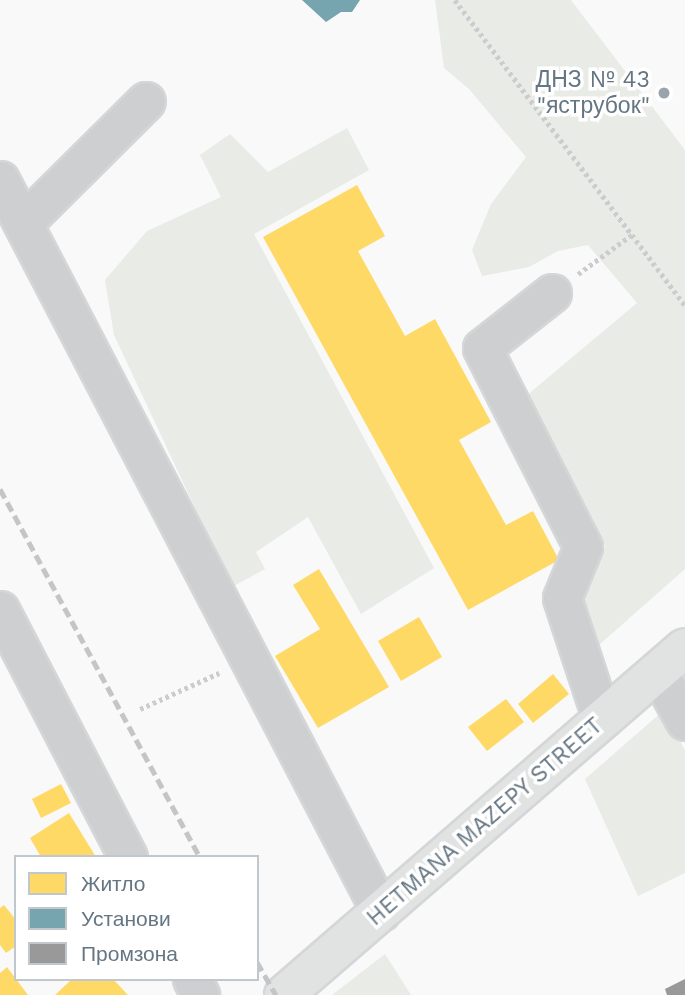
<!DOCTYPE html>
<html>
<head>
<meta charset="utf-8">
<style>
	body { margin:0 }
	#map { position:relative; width:685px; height:995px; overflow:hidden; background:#f9f9f9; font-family:"Work Sans",sans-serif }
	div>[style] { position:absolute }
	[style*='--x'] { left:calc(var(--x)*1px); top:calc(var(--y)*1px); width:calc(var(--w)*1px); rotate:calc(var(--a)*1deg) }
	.green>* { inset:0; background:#e8ebe6 }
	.homes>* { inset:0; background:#ffd966 }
	.public>* { inset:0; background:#76a5af }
	.industry>* { inset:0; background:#999 }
	.path>* { height:4.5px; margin-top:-2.25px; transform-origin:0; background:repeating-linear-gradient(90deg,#cbcccd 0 3.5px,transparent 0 7px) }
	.roads { filter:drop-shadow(2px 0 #d5d6d7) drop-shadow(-2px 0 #d5d6d7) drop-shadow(0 2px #d5d6d7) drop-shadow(0 -2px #d5d6d7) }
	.minor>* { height:37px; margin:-18.5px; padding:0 18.5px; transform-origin:18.5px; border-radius:18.5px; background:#cecfd0 }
	.major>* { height:38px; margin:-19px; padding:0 19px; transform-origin:19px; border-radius:19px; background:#e1e2e2 }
	.rail>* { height:5px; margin-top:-2.5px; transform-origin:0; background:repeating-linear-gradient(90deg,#c3c5c6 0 10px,transparent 0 15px) }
	.dots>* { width:19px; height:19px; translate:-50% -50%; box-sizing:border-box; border:4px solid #fff; border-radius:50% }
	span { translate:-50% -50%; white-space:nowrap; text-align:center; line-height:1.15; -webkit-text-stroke:7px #fff; paint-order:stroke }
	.poi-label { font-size:23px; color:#657683 }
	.right { translate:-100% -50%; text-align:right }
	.street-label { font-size:23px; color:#657683 }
	.legend { position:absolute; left:14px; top:855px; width:245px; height:126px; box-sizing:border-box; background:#fff; border:2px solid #c1c8cd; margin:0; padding:9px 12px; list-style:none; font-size:21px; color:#657683 }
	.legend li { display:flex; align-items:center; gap:14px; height:35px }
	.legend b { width:35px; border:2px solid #c1c8cd }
</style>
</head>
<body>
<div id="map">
	<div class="green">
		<div style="clip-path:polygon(435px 0,571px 0,685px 150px,685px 569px,599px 645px,580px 598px,605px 546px,526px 396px,637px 303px,588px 245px,558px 251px,529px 267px,482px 276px,472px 250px,491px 204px,526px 157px,469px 89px,444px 68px)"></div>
		<div style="clip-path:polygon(347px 128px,369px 170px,254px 234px,434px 568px,361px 614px,308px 517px,256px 552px,265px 569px,232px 587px,114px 335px,105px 280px,147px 231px,221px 197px,200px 155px,230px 134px,268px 172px)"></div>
		<div style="clip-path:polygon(663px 711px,685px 750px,685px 873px,638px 896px,585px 779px)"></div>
		<div style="clip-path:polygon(385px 954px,411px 995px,332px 995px)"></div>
	</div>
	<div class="homes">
		<div style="clip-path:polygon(357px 185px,385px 236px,358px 251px,405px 336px,435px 319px,491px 422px,459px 440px,506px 525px,533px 511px,559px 560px,468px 610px,263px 237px)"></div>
		<div style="clip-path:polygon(319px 569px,389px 687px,318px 728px,275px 656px,320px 629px,293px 585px)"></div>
		<div style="clip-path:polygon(419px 617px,442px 657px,401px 681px,378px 641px)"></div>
		<div style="clip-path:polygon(553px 674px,569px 694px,533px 723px,518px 704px)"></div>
		<div style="clip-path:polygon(506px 699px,524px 722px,487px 751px,468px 727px)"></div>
		<div style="clip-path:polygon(61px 784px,71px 803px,41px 818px,32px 799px)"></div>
		<div style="clip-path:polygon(69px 813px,96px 857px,41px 857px,30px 838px)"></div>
		<div style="clip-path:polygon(4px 905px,16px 920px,16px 946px,6px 953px,0 945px,0 908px)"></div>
		<div style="clip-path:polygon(7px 967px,28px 995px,0 995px,0 973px)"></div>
		<div style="clip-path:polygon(72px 979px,113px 979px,128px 995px,55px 995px)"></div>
	</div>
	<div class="public">
		<div style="clip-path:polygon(302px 0,360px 0,352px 12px,341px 12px,326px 22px)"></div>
	</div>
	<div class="industry">
		<div style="clip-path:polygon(685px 979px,685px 995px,667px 995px,665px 989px)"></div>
	</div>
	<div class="path">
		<div style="--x:455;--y:0;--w:382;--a:53"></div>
		<div style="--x:578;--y:274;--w:69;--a:-36.2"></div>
		<div style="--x:140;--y:709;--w:87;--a:-24.5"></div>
	</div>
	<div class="roads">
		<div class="minor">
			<div style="--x:0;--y:180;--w:825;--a:62.5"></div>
			<div style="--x:23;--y:223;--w:173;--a:-44.8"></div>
			<div style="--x:552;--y:293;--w:89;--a:141.8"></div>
			<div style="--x:482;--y:348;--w:223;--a:63.1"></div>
			<div style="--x:583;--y:547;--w:55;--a:112.4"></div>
			<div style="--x:562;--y:598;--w:128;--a:71.8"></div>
			<div style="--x:0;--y:610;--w:278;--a:62.6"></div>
			<div style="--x:658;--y:672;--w:56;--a:61.1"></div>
			<div style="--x:192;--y:979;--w:18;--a:63"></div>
		</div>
		<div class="major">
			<div style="--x:284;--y:995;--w:530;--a:-40.87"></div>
		</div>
	</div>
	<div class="rail">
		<div style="--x:0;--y:489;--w:419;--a:61.5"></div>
		<div style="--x:257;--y:962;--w:38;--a:60"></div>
	</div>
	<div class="dots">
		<div style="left:664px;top:93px;background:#99a4ac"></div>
	</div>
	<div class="poi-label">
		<span class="right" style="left:650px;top:93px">ДНЗ № 43<br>"яструбок"</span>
	</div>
	<div class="street-label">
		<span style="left:485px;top:822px;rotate:-41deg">HETMANA MAZEPY STREET</span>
	</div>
	<ul class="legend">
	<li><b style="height:19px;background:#ffd966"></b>Житло</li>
	<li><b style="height:19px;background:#76a5af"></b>Установи</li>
	<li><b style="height:19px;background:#999"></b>Промзона</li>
	</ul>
</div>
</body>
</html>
